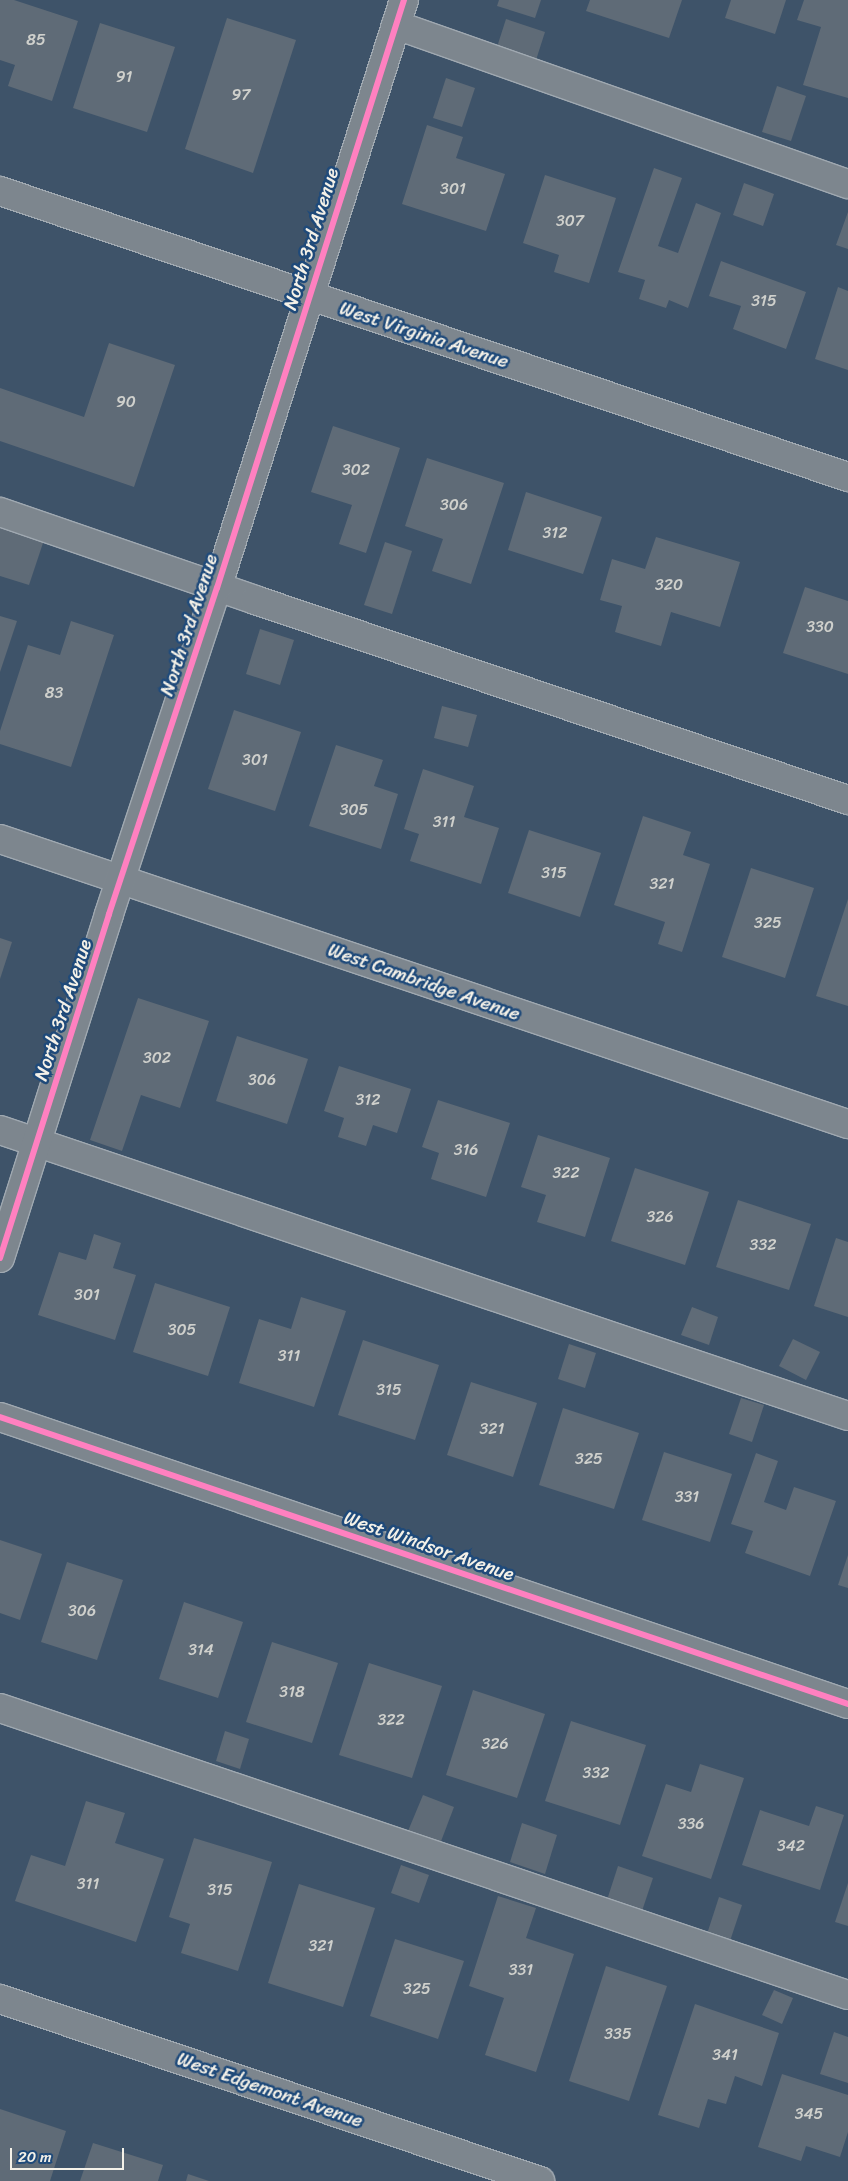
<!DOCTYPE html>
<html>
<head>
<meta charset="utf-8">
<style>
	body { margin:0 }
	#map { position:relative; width:848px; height:2181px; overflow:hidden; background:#3e5369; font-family:Sriracha,sans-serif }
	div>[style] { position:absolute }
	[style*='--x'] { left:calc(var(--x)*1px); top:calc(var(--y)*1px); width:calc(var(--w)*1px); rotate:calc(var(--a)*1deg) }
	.building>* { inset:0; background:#5f6b77 }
	.roads { filter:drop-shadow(1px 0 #a0a9b1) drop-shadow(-1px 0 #a0a9b1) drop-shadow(0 1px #a0a9b1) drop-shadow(0 -1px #a0a9b1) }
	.minor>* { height:28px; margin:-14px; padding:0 14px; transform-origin:14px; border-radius:14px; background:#7d868e }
	.cycleway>* { height:6px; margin:-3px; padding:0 3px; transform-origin:3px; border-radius:3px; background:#ff80c0 }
	span { translate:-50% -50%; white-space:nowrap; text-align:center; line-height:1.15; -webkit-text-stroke:5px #1f4a7a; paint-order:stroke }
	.number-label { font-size:16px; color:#cfd0cc }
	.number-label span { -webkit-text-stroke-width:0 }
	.street-label { font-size:19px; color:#f4f1e8 }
	.scale { position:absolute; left:10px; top:2148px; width:114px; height:22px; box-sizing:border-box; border:2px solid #f4f1e8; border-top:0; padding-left:6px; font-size:15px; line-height:18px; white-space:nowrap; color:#f4f1e8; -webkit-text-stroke:4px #1f4a7a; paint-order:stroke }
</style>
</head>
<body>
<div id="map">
	<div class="building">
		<div style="clip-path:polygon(0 0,14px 0,78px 21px,52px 101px,8px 86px,15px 65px,0 60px)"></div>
		<div style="clip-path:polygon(499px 0,541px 0,535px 18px,497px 6px)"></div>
		<div style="clip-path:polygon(590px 0,682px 0,669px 38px,586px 11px)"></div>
		<div style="clip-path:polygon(731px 0,786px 0,775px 34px,725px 18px)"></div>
		<div style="clip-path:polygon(804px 0,848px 0,848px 98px,803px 85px,821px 27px,797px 20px)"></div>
		<div style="clip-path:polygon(227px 18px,296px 40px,253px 173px,185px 149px)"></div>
		<div style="clip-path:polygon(506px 19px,545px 32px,536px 60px,497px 47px)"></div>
		<div style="clip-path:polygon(100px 23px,175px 47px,147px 132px,73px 108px)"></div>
		<div style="clip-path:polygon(446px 78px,475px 88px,462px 127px,433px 118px)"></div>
		<div style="clip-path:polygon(777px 86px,806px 96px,791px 141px,762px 132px)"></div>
		<div style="clip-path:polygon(427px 125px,463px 137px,456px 158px,505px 174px,486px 231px,402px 204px)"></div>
		<div style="clip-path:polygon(654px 168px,682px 178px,658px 246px,678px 253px,696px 203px,721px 213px,688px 308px,669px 300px,666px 308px,639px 299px,645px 280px,618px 272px)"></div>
		<div style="clip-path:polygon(545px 175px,616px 198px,589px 283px,554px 272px,559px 255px,523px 243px)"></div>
		<div style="clip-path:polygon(744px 183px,774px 194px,763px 226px,733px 215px)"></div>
		<div style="clip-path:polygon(848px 212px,848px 249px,836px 245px)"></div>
		<div style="clip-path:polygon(721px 261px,806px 292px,786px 349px,733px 329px,741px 306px,709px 296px)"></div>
		<div style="clip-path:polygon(838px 287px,848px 291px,848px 370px,815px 359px)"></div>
		<div style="clip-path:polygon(109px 343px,175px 365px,134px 487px,0 441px,0 388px,84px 417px)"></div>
		<div style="clip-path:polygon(333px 426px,400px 448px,366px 553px,339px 544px,352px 505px,311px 492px)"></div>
		<div style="clip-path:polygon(427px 458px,504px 483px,471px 584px,432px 571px,443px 539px,405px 526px)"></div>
		<div style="clip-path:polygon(526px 492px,602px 517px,583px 574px,508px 550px)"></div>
		<div style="clip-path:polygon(0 526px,44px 540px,29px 585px,0 576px)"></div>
		<div style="clip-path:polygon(656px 537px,740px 562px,720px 627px,671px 612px,661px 646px,615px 632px,622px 606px,600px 600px,612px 559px,645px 569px)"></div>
		<div style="clip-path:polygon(385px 542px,412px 551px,392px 614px,364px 605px)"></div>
		<div style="clip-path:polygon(805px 587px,848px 601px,848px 674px,783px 653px)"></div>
		<div style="clip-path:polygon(0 616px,17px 621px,0 672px)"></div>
		<div style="clip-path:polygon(71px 621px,114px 635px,71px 767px,0 744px,0 731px,28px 645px,60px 655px)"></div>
		<div style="clip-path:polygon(260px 629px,294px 640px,280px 685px,246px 674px)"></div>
		<div style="clip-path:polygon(442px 706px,477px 715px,468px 747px,434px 738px)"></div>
		<div style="clip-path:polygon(234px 710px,301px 732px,275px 811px,208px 789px)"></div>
		<div style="clip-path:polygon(336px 745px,383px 760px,374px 786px,398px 794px,381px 849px,309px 826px)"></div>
		<div style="clip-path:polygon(423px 769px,474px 786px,464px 817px,499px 828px,481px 884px,410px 861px,419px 834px,404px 829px)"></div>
		<div style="clip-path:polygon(643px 816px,691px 832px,683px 855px,710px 864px,682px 952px,658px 944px,665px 922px,614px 905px)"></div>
		<div style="clip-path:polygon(529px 830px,601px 853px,580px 917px,508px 893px)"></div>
		<div style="clip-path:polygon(751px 868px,814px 888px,785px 978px,722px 957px)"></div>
		<div style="clip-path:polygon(848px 899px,848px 1006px,816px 996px)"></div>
		<div style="clip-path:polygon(0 938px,12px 942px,0 979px)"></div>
		<div style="clip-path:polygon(138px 998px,209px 1021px,180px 1108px,141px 1095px,122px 1151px,90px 1140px)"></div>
		<div style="clip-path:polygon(237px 1036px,308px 1059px,287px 1124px,216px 1101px)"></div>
		<div style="clip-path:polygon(339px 1066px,411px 1089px,397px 1133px,373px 1125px,366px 1146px,338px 1137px,344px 1118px,324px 1111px)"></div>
		<div style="clip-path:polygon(438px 1100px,510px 1123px,486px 1197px,431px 1179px,439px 1153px,422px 1147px)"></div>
		<div style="clip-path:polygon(538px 1135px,610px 1158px,585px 1237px,537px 1222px,546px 1195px,521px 1187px)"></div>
		<div style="clip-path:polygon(635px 1168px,709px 1192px,685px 1265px,611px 1241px)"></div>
		<div style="clip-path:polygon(738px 1200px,811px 1224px,789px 1290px,716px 1267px)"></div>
		<div style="clip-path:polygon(94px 1234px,121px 1243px,113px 1268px,136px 1275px,115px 1340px,38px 1315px,59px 1252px,86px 1260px)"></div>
		<div style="clip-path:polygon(836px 1238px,848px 1242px,848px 1317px,814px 1306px)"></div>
		<div style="clip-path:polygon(155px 1283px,230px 1307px,208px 1376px,133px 1352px)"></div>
		<div style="clip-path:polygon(301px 1297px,346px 1311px,314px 1407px,239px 1383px,259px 1319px,291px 1329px)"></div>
		<div style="clip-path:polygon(692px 1307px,718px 1317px,709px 1345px,681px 1335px)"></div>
		<div style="clip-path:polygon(793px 1339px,820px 1352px,806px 1380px,779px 1366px)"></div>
		<div style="clip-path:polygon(363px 1340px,439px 1365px,415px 1440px,338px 1415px)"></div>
		<div style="clip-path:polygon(569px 1344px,596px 1353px,585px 1388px,558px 1379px)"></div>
		<div style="clip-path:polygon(471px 1382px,537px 1403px,513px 1477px,447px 1455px)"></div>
		<div style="clip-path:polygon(741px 1398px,764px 1405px,752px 1442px,729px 1434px)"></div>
		<div style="clip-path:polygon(563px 1408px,639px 1433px,614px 1509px,539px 1485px)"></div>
		<div style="clip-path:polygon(664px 1452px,732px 1474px,710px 1542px,642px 1520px)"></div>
		<div style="clip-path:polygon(756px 1453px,778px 1461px,764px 1502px,786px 1510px,794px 1487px,836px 1501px,810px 1576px,745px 1553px,753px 1531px,731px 1524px)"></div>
		<div style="clip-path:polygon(0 1540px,42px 1554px,20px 1620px,0 1613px)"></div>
		<div style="clip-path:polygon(848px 1555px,848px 1588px,838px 1585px)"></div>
		<div style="clip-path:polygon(67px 1562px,123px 1580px,97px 1660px,41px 1642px)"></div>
		<div style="clip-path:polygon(184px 1602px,243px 1622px,218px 1698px,159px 1679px)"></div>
		<div style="clip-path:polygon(272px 1642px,338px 1663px,312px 1743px,246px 1722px)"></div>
		<div style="clip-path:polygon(369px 1663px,442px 1686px,412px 1778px,339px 1755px)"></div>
		<div style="clip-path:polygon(473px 1690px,545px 1714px,517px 1798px,446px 1775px)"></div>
		<div style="clip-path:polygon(571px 1721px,646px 1745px,620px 1825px,545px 1801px)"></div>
		<div style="clip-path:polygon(225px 1731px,249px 1739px,240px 1769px,216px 1761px)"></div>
		<div style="clip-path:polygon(700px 1764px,744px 1778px,711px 1879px,642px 1856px,666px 1784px,691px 1792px)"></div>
		<div style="clip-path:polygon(423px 1795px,454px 1807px,440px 1844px,408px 1831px)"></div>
		<div style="clip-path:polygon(86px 1801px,125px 1813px,115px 1843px,164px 1859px,136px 1942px,15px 1901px,31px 1855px,65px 1866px)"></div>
		<div style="clip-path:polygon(816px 1806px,844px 1815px,820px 1890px,742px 1865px,760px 1810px,809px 1826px)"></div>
		<div style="clip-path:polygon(522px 1823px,557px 1835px,545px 1874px,510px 1862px)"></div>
		<div style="clip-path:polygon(194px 1838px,272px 1862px,238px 1971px,181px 1953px,190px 1924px,169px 1917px)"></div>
		<div style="clip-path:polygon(401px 1865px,429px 1875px,419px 1903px,391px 1893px)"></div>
		<div style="clip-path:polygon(618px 1866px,653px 1878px,642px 1911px,607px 1900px)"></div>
		<div style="clip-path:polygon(848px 1883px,848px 1926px,835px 1922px)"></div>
		<div style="clip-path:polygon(299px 1884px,375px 1908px,343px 2007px,268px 1983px)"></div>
		<div style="clip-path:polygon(498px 1896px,536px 1908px,526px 1938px,574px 1954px,536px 2072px,485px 2055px,504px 1998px,469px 1986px)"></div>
		<div style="clip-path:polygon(719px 1897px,742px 1905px,730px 1941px,707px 1934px)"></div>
		<div style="clip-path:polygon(395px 1939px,464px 1961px,438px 2039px,370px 2016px)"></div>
		<div style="clip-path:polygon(606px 1966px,667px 1986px,629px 2101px,569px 2081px)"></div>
		<div style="clip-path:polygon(774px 1990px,793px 1998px,782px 2024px,762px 2015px)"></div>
		<div style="clip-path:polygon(695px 2004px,779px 2033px,762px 2086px,735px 2076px,726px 2104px,708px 2099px,699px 2128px,658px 2115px)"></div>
		<div style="clip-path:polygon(834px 2032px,848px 2037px,848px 2083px,820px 2074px)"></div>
		<div style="clip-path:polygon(782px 2074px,848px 2095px,848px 2132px,840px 2157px,806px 2146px,801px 2161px,758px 2147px)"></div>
		<div style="clip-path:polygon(0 2109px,66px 2131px,50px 2181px,0 2181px)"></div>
		<div style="clip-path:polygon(93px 2143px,163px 2165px,158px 2181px,80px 2181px)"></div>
		<div style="clip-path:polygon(188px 2174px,209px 2181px,186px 2181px)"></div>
	</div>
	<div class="roads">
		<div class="minor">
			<div style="--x:396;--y:25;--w:479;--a:19.4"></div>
			<div style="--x:0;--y:191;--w:895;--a:18.64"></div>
			<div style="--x:0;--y:512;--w:270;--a:19"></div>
			<div style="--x:255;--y:600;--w:626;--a:18.64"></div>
			<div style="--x:0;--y:839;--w:895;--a:18.58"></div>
			<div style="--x:0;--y:1130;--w:895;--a:18.64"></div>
			<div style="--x:0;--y:1258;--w:361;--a:-72.4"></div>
			<div style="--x:109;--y:914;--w:343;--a:-71.7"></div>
			<div style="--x:217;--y:588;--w:617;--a:-72.36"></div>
			<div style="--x:0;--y:1417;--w:895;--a:18.7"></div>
			<div style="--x:0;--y:1708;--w:895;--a:18.7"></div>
			<div style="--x:0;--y:1999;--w:570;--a:18.63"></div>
		</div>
	</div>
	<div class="cycleway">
		<div style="--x:0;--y:1258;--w:361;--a:-72.4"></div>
		<div style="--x:109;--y:914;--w:343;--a:-71.7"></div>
		<div style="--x:217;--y:588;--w:617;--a:-72.36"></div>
		<div style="--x:0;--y:1417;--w:895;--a:18.7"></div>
	</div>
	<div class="number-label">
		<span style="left:36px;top:40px">85</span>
		<span style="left:124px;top:77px">91</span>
		<span style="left:241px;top:95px">97</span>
		<span style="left:453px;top:189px">301</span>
		<span style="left:570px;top:221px">307</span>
		<span style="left:764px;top:301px">315</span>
		<span style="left:126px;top:402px">90</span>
		<span style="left:356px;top:470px">302</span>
		<span style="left:454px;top:505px">306</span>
		<span style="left:555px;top:533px">312</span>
		<span style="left:669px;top:585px">320</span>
		<span style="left:820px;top:627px">330</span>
		<span style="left:54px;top:693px">83</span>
		<span style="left:255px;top:760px">301</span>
		<span style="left:354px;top:810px">305</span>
		<span style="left:444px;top:822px">311</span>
		<span style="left:554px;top:873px">315</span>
		<span style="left:662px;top:884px">321</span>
		<span style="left:768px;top:923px">325</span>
		<span style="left:157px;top:1058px">302</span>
		<span style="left:262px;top:1080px">306</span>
		<span style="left:368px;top:1100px">312</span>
		<span style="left:466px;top:1150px">316</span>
		<span style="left:566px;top:1173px">322</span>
		<span style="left:660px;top:1217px">326</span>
		<span style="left:763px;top:1245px">332</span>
		<span style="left:87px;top:1295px">301</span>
		<span style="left:182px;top:1330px">305</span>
		<span style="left:289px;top:1356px">311</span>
		<span style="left:389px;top:1390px">315</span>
		<span style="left:492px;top:1429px">321</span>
		<span style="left:589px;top:1459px">325</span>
		<span style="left:687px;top:1497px">331</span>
		<span style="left:82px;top:1611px">306</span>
		<span style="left:201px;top:1650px">314</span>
		<span style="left:292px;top:1692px">318</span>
		<span style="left:391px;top:1720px">322</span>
		<span style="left:495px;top:1744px">326</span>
		<span style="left:596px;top:1773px">332</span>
		<span style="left:691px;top:1824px">336</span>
		<span style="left:791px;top:1846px">342</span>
		<span style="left:88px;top:1884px">311</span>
		<span style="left:220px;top:1890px">315</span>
		<span style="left:321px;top:1946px">321</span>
		<span style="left:521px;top:1970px">331</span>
		<span style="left:417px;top:1989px">325</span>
		<span style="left:618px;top:2034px">335</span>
		<span style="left:725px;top:2055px">341</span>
		<span style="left:809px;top:2114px">345</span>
	</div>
	<div class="street-label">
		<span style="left:311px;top:239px;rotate:-73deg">North 3rd Avenue</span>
		<span style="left:424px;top:335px;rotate:18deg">West Virginia Avenue</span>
		<span style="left:189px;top:625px;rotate:-72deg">North 3rd Avenue</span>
		<span style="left:424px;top:982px;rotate:19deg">West Cambridge Avenue</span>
		<span style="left:63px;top:1010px;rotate:-72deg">North 3rd Avenue</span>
		<span style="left:429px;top:1546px;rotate:19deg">West Windsor Avenue</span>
		<span style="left:270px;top:2090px;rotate:19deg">West Edgemont Avenue</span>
	</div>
	<div class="scale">20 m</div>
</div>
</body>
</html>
